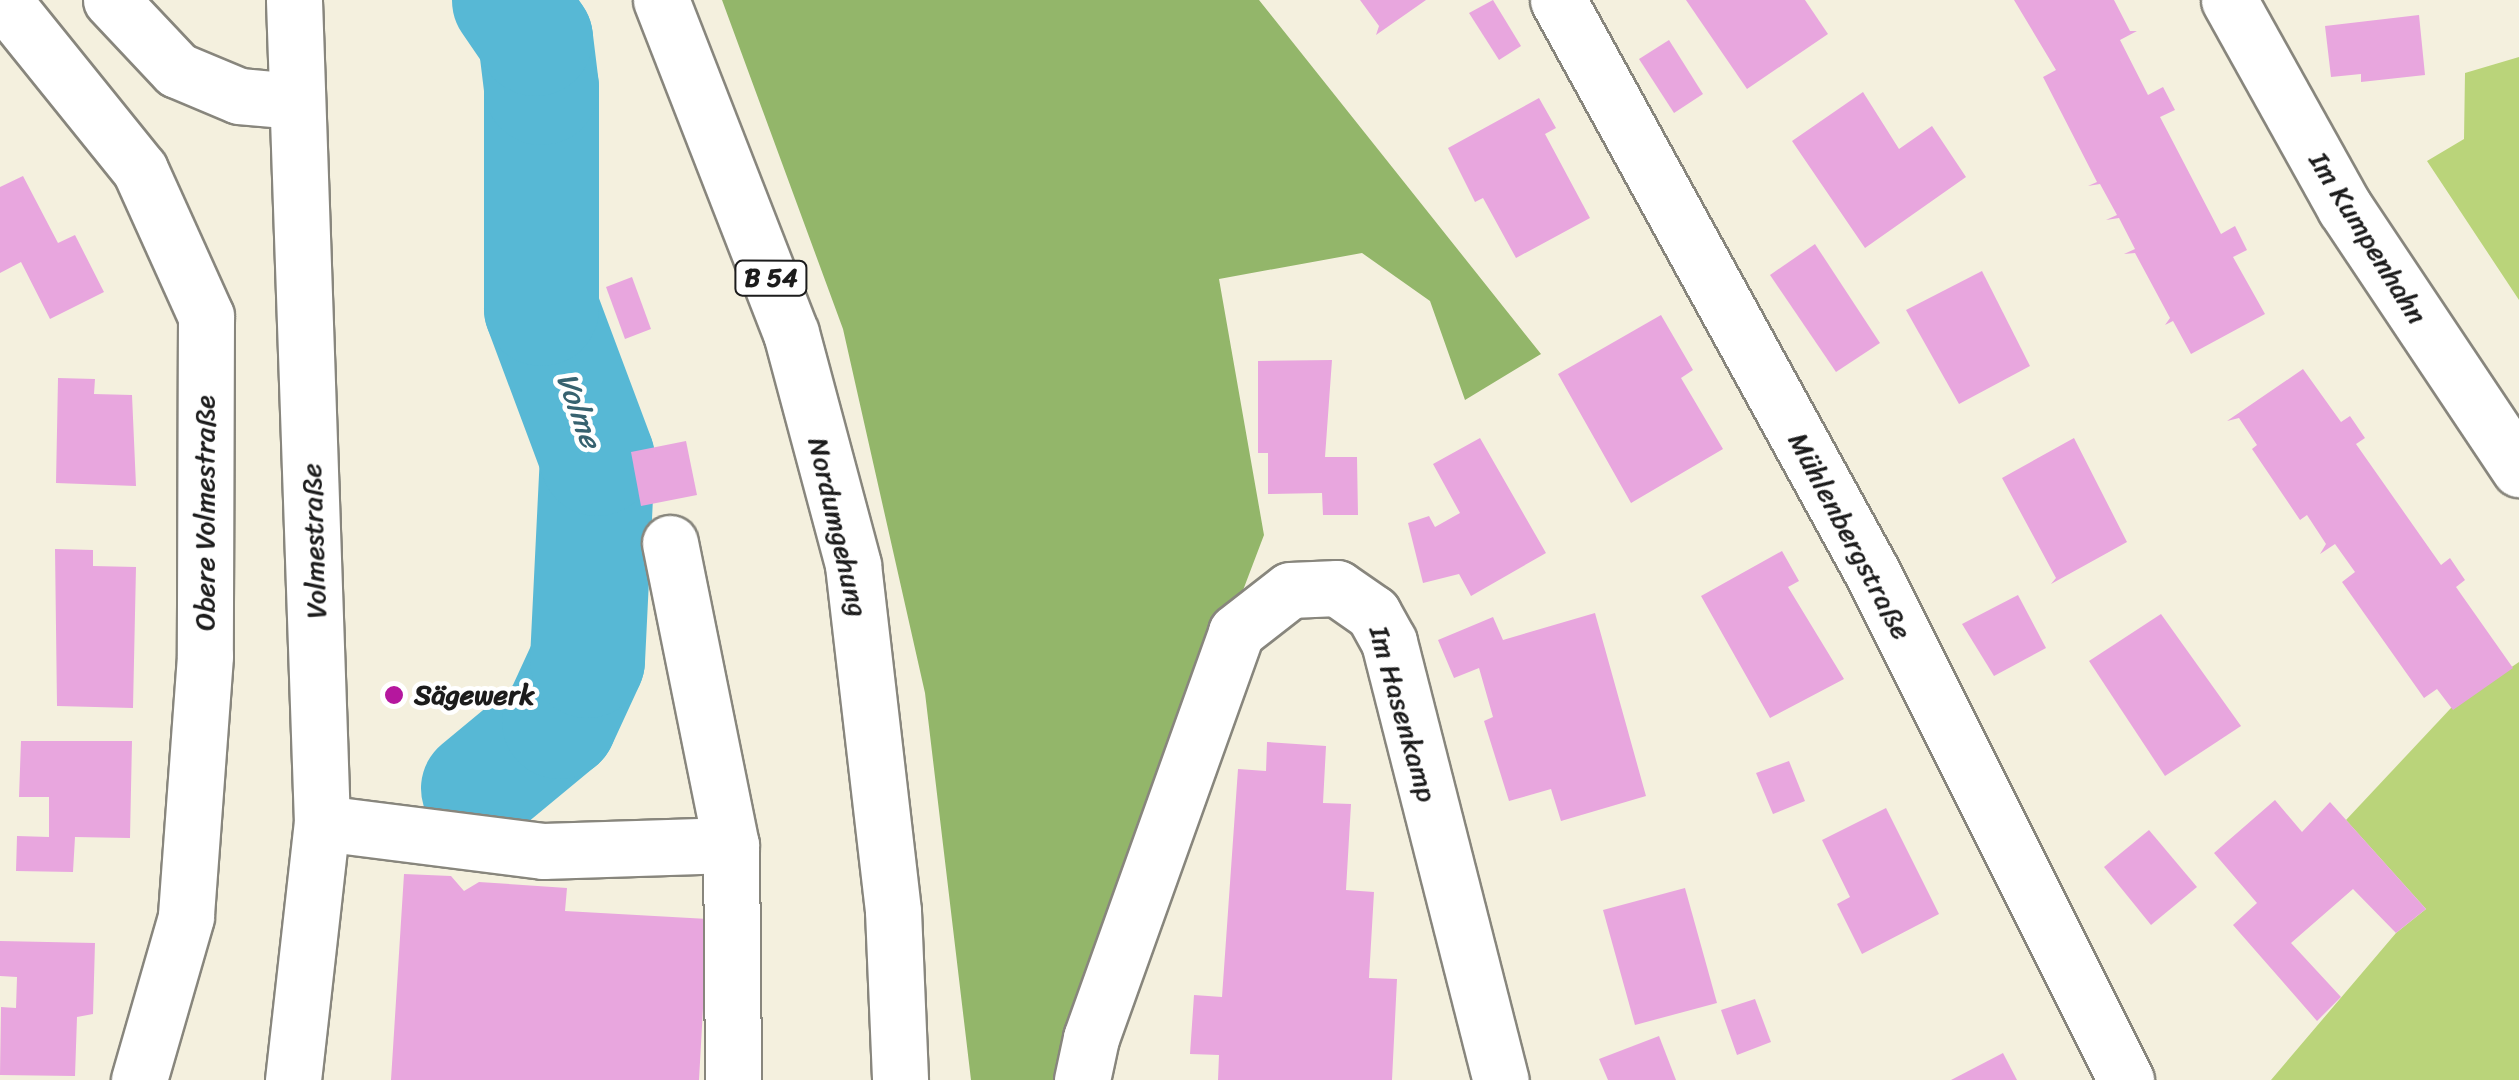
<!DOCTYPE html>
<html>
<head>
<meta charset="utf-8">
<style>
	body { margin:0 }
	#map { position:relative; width:2519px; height:1080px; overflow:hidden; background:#f4f0de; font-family:Sriracha,sans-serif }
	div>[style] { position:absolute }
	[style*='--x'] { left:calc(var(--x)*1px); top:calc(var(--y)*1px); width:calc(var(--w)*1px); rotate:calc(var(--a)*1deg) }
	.green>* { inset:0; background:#bad47a }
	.forest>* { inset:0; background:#93b66a }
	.river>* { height:115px; margin:-57.5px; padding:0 57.5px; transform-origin:57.5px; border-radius:57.5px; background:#57b8d5 }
	.building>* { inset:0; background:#e8a6de }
	.roads { filter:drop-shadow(2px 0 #88867d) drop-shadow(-2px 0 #88867d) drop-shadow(0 2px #88867d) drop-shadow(0 -2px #88867d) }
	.minor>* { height:55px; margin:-27.5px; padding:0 27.5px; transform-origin:27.5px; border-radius:27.5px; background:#fff }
	.major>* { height:55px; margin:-27.5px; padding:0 27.5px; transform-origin:27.5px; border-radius:27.5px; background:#fff }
	.dots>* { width:28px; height:28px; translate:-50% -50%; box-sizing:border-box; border:5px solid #fff; border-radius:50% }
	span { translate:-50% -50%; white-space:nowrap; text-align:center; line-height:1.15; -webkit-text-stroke:9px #fff; paint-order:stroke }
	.shield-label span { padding:2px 8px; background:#fff; border:2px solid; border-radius:8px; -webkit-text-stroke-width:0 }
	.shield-label { font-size:25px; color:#1c1c1c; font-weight:700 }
	.street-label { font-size:28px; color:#1c1c1c }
	.poi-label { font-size:28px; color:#1c1c1c; font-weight:700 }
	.left { translate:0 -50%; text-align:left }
	.water-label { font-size:30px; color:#37626f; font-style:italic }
</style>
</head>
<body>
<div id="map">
	<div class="green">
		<div style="clip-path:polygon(2519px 57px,2519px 300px,2427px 161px,2464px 139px,2465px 73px)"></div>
		<div style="clip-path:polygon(2519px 662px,2519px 1080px,2271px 1080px,2396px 933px,2426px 909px,2346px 820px,2451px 708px)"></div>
	</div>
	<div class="forest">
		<div style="clip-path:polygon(722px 0,1259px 0,1541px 354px,1465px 400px,1430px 301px,1362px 253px,1219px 279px,1264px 535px,1057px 1080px,971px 1080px,925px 693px,843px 329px)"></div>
	</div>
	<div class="river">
		<div style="--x:478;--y:788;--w:105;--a:-39.6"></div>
		<div style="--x:559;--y:721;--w:67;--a:-65.3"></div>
		<div style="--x:587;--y:660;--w:202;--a:-87.2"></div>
		<div style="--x:597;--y:458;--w:160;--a:-110.5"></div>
		<div style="--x:541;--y:308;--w:221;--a:-90"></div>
		<div style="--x:541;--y:87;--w:49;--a:-97"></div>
		<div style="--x:535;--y:38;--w:46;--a:-124.4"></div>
	</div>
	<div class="building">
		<div style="clip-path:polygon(1360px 0,1426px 0,1376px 35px,1379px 26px)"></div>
		<div style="clip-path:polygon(1493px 0,1521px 46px,1499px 60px,1469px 13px)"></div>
		<div style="clip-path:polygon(1686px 0,1805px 0,1828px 34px,1747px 89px)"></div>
		<div style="clip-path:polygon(2014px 0,2114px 0,2130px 31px,2137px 31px,2120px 40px,2148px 95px,2163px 87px,2175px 110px,2160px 117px,2221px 234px,2235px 226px,2247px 250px,2233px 257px,2265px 314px,2191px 354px,2173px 321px,2165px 325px,2170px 318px,2135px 253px,2124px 254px,2135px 249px,2119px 218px,2106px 220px,2117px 215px,2100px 184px,2088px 186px,2097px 182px,2043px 77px,2056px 70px)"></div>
		<div style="clip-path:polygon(2419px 15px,2425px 75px,2361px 82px,2361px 74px,2331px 77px,2325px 26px)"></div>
		<div style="clip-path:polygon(1669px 40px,1703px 94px,1674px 113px,1639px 59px)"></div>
		<div style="clip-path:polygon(1863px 92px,1899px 149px,1932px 126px,1966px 177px,1865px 248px,1792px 141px)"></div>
		<div style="clip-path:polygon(1539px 98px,1556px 128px,1545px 134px,1590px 218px,1516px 258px,1483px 198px,1475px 202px,1448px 148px)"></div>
		<div style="clip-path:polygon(23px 176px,58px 243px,75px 235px,104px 292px,50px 319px,21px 262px,0 273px,0 187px)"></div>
		<div style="clip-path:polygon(1815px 244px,1880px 343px,1836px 372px,1770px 275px)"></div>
		<div style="clip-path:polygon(1982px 271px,2030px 366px,1959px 404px,1906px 310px)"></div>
		<div style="clip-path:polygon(632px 277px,651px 329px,625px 339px,606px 287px)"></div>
		<div style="clip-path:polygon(1661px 315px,1693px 370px,1681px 378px,1723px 449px,1631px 503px,1558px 374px)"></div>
		<div style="clip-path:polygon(1332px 360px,1325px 457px,1357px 457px,1358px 515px,1323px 515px,1322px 493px,1268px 494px,1268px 453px,1258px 453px,1258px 361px)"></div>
		<div style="clip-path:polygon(2303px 369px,2341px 422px,2350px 416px,2365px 438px,2356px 444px,2441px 565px,2450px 558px,2465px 580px,2456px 587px,2513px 668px,2453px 710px,2437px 689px,2424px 698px,2342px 582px,2355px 572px,2335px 544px,2320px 554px,2326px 544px,2307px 515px,2300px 520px,2252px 449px,2257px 445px,2239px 418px,2227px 421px)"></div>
		<div style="clip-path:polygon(58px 378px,95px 379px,94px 394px,132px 395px,136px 486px,56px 483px)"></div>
		<div style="clip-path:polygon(1480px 438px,1546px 553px,1471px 596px,1459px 574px,1423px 583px,1408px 523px,1429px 516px,1435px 527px,1460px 513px,1433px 464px)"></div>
		<div style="clip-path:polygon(2074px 438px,2127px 542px,2051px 584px,2056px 578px,2002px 478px)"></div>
		<div style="clip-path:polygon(686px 441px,697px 495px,641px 506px,631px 452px)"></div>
		<div style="clip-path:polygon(55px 549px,93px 550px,93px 566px,136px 567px,133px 708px,57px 706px)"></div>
		<div style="clip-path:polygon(1782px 551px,1799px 581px,1788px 587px,1844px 679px,1770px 718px,1701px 596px)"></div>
		<div style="clip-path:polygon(2018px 595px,2046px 648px,1994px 676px,1962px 624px)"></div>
		<div style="clip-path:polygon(1595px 613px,1646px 796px,1561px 821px,1551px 789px,1509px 801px,1484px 721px,1493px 717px,1479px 668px,1454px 678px,1438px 640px,1493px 617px,1503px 640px)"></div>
		<div style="clip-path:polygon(2161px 614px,2241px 726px,2165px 776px,2089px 661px)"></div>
		<div style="clip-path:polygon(21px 741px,132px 741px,130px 838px,75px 837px,73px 872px,16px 871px,17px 836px,49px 837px,49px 797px,19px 797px)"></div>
		<div style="clip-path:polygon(1267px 742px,1326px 746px,1323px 803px,1351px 804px,1346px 890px,1374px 892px,1369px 978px,1397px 979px,1392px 1080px,1218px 1080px,1219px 1055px,1190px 1054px,1194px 995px,1222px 997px,1238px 769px,1266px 771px)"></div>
		<div style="clip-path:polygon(1789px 761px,1805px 801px,1773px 814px,1756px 773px)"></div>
		<div style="clip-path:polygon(2275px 800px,2302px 832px,2330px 802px,2426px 909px,2396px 933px,2353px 889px,2291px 943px,2341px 997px,2317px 1021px,2233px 925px,2257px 903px,2214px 853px)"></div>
		<div style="clip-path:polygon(1886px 808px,1939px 914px,1862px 954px,1837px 904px,1850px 897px,1822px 840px)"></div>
		<div style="clip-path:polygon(2149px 830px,2197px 887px,2151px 925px,2104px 867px)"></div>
		<div style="clip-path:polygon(404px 874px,451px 876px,464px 891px,479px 882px,567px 888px,565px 911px,708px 919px,699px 1080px,391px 1080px)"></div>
		<div style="clip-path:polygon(1685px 888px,1717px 1003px,1635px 1025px,1603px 910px)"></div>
		<div style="clip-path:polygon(0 941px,95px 943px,93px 1014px,77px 1017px,75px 1076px,0 1075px,1px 1007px,16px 1008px,17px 977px,0 976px)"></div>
		<div style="clip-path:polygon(1755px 999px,1771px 1042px,1737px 1055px,1721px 1010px)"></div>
		<div style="clip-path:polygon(1659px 1036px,1676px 1080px,1608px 1080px,1599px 1059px)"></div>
		<div style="clip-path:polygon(2003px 1053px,2017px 1080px,1951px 1080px)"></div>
	</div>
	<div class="roads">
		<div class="minor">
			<div style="--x:3;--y:0;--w:218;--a:51.1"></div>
			<div style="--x:140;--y:170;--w:160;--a:65.7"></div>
			<div style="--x:206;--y:316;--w:340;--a:90.2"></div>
			<div style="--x:205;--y:656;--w:262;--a:94.2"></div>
			<div style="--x:186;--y:917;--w:170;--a:106.1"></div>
			<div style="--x:111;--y:0;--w:96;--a:46.7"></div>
			<div style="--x:177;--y:70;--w:67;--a:22.8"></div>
			<div style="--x:239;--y:96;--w:55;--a:5.2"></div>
			<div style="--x:1558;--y:0;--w:653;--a:61.24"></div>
			<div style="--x:1872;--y:572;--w:568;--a:63.43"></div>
			<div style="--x:2229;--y:0;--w:238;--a:60.9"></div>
			<div style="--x:2345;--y:208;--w:314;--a:56.3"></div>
			<div style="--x:670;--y:543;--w:308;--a:78.6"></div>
			<div style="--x:322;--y:823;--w:223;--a:7.2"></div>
			<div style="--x:543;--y:851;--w:188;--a:-1.8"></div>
			<div style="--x:731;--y:845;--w:235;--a:89.5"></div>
			<div style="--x:1082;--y:1080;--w:43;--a:-77.9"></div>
			<div style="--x:1091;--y:1038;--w:431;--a:-70.3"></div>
			<div style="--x:1236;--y:632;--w:68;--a:-37.9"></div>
			<div style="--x:1290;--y:590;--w:47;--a:-2.4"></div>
			<div style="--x:1337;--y:588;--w:44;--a:34.8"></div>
			<div style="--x:1373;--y:613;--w:33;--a:61"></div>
			<div style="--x:1389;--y:642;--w:452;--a:75.7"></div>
		</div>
		<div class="major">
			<div style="--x:661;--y:0;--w:357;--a:68.7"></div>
			<div style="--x:791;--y:333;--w:240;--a:75"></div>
			<div style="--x:853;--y:565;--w:348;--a:83.4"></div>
			<div style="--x:893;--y:911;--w:169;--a:87.6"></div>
			<div style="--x:293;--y:1080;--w:259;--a:-83.6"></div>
			<div style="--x:322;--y:823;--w:823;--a:-91.95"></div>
		</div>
	</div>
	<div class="dots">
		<div style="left:394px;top:695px;background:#b5179e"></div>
	</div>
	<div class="shield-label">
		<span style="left:771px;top:278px">B 54</span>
	</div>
	<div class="street-label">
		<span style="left:2368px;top:238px;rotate:58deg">Im Kumpenhahn</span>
		<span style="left:205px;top:513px;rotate:-90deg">Obere Volmestraße</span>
		<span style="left:838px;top:527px;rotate:77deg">Nordumgehung</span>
		<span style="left:1850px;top:536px;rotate:62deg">Mühlenbergstraße</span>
		<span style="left:314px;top:541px;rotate:-92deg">Volmestraße</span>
		<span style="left:1403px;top:714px;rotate:74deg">Im Hasenkamp</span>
	</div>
	<div class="poi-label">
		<span class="left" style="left:414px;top:695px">Sägewerk</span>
	</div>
	<div class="water-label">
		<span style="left:579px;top:410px;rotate:70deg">Volme</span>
	</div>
</div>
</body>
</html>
